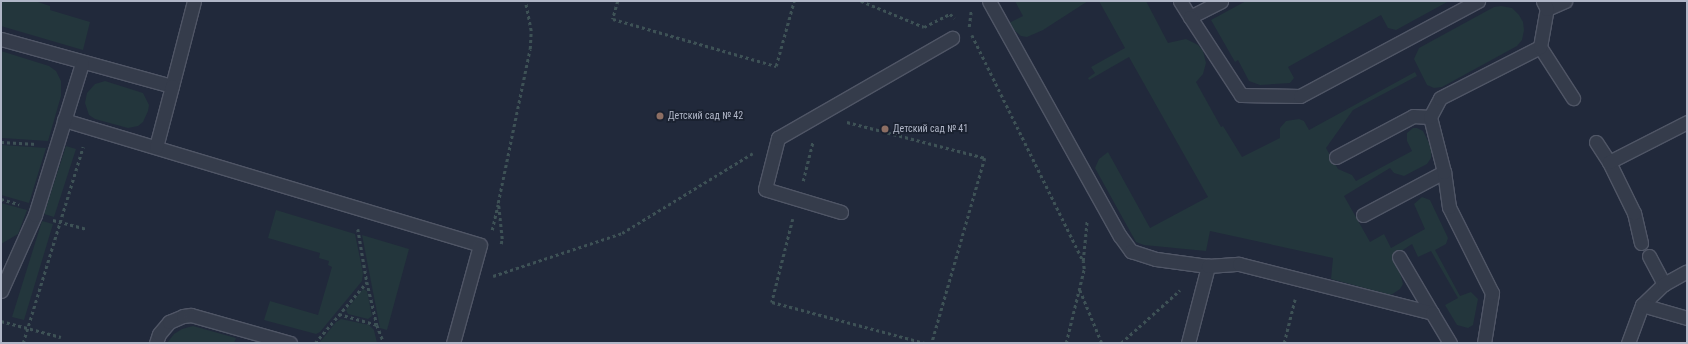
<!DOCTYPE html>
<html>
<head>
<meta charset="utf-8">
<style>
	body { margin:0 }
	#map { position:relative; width:1688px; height:344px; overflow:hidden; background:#21293b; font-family:"Roboto Condensed",sans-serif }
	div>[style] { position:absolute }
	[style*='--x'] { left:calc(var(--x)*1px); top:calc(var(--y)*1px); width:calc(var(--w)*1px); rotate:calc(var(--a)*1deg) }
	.green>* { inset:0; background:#23363c }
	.path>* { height:2.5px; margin-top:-1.25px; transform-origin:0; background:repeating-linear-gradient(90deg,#3e5256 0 3px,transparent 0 6px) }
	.roads { filter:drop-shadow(1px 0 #505666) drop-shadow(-1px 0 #505666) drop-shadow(0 1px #505666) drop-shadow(0 -1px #505666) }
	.service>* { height:13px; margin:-6.5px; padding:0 6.5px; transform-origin:6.5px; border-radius:6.5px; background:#353c4b }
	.dots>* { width:11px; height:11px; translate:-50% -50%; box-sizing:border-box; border:2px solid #1a2130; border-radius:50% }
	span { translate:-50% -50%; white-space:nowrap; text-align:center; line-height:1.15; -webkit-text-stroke:3.5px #1a2130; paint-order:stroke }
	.poi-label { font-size:10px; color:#b0b6c7 }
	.left { translate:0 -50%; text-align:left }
	.frame { position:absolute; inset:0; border:2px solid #b0b6c7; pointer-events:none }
</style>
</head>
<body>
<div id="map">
	<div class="green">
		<div style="clip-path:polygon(1px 1px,35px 1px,50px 6px,50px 10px,90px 22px,83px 50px,1px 26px)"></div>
		<div style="clip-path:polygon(1015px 1px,1088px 1px,1043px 30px,1027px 37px,1021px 36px,1007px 24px,1023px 16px)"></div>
		<div style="clip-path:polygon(1099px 1px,1146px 1px,1168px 43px,1186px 39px,1198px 45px,1203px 51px,1206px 63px,1203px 74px,1196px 82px,1221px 127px,1223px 126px,1242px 157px,1280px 138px,1280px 128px,1286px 121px,1299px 119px,1304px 121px,1309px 130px,1415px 72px,1417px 76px,1353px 110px,1326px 148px,1338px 169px,1352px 175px,1356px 181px,1412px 151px,1407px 141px,1407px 133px,1413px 128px,1417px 128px,1423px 131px,1432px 149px,1431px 158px,1427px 164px,1404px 176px,1394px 173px,1390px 168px,1344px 196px,1370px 242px,1384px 234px,1391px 248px,1425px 229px,1414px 204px,1422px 197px,1430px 200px,1448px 238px,1446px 244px,1435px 250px,1460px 296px,1471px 292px,1478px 299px,1473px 325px,1468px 328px,1457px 325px,1445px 305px,1458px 298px,1431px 251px,1418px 257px,1412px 244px,1392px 257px,1401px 276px,1403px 284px,1400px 289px,1391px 295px,1331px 279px,1333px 258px,1210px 231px,1206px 251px,1144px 245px,1136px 242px,1095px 168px,1099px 159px,1108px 152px,1150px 228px,1208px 197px,1129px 57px,1089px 80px,1088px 78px,1095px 73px,1091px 67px,1125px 48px)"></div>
		<div style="clip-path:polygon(1246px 1px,1449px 1px,1396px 30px,1388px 28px,1381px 15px,1288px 67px,1294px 78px,1290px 83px,1260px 85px,1249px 81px,1238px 60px,1235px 62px,1211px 20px)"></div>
		<div style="clip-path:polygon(1501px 6px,1512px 8px,1519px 15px,1523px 22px,1524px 30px,1522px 40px,1517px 46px,1442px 87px,1434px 88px,1427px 85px,1414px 59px,1419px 48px,1494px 7px)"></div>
		<div style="clip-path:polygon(1px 51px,49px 66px,56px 71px,61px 81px,61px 96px,48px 141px,2px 138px,2px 145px,46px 148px,29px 203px,1px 195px)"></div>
		<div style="clip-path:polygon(105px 81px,143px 93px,149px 105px,148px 111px,143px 122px,138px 126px,128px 128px,95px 119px,89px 115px,85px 103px,87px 93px,95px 84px)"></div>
		<div style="clip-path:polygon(66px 146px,76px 149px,54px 217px,44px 214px)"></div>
		<div style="clip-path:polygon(1px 203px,27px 210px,18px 234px,1px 244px)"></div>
		<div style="clip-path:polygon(276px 210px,355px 234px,363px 273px,362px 281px,320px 332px,316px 334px,264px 320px,270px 301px,318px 315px,332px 267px,328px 265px,329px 261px,319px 258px,320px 253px,268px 238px)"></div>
		<div style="clip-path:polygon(42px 221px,53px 224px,24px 320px,12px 317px)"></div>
		<div style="clip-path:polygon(362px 235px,409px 249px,387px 330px,380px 328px)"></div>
		<div style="clip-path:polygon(363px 289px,367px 291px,372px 316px,368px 319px,348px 314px,346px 310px)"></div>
		<div style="clip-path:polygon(341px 319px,369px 325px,374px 330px,377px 343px,320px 342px,336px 322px)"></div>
		<div style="clip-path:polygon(193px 326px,236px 338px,234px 343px,167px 343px,174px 334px,182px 329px)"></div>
	</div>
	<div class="path">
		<div style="--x:618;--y:1;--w:19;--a:106"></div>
		<div style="--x:613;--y:19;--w:170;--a:16.1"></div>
		<div style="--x:776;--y:66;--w:67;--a:-74.5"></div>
		<div style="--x:861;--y:1;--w:68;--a:22.4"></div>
		<div style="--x:924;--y:27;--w:29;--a:-27"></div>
		<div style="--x:950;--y:14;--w:6;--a:39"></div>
		<div style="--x:969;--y:27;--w:17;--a:-83"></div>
		<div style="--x:972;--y:35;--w:252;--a:63.8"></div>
		<div style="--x:847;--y:122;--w:143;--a:14.6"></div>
		<div style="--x:985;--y:158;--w:192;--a:106"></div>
		<div style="--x:1;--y:142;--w:36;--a:3"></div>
		<div style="--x:803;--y:181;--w:41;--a:-76"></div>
		<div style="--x:1;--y:199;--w:19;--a:16"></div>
		<div style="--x:793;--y:219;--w:86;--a:104.2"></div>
		<div style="--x:772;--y:302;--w:158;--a:15"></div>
		<div style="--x:53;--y:220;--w:35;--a:15"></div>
		<div style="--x:358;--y:229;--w:54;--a:80.4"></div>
		<div style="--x:367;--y:282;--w:44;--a:76.9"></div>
		<div style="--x:377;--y:325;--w:19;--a:69"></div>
		<div style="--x:492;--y:230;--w:26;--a:-77"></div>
		<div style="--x:501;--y:244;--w:5;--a:-79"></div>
		<div style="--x:502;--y:239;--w:36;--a:-96"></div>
		<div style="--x:498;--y:203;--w:157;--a:-78.3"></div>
		<div style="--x:530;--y:49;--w:18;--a:-87"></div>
		<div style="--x:531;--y:31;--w:31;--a:-101"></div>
		<div style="--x:493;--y:276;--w:136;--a:-18.4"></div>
		<div style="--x:622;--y:233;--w:153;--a:-31.4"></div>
		<div style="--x:1080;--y:290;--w:57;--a:67.5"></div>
		<div style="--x:339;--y:314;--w:40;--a:16"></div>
		<div style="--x:1;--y:321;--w:62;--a:14.9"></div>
		<div style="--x:23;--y:343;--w:205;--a:-73"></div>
		<div style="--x:315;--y:343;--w:80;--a:-49.6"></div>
		<div style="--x:1066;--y:343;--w:76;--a:-76.3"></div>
		<div style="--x:1084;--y:269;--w:8;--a:-97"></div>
		<div style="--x:1083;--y:261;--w:41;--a:-84.4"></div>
		<div style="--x:1121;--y:343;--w:79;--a:-41.9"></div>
		<div style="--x:1284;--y:343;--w:45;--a:-76"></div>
	</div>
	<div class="roads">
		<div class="service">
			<div style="--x:989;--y:1;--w:269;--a:60.9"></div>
			<div style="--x:1120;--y:236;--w:19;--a:54"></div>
			<div style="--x:1131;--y:251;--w:26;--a:18"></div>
			<div style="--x:1156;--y:259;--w:52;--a:7.7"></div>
			<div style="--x:1180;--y:1;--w:19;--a:58"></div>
			<div style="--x:1190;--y:17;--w:35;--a:-27"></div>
			<div style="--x:1547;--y:9;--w:20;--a:-24"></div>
			<div style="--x:1190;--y:17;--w:93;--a:56.8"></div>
			<div style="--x:1241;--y:95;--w:59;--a:1"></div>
			<div style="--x:1300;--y:96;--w:202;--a:-28.1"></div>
			<div style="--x:1;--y:39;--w:177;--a:15.4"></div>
			<div style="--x:172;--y:86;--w:88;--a:-75.5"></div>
			<div style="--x:1540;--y:47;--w:61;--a:57.1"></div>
			<div style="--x:64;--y:120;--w:434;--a:16.7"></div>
			<div style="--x:480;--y:245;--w:102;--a:105.4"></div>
			<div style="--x:1596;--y:142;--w:24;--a:57"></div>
			<div style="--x:156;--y:147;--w:63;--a:-75.3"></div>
			<div style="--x:1336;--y:157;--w:87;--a:-28"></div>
			<div style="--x:1413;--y:116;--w:17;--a:3"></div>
			<div style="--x:841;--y:212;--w:79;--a:-163.2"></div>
			<div style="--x:765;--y:189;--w:53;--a:-75.7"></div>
			<div style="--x:778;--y:138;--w:201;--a:-29.9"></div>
			<div style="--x:1363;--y:215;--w:92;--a:-28"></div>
			<div style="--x:1641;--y:243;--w:31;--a:-103"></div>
			<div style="--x:1634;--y:213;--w:57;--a:-116.1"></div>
			<div style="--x:1609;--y:162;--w:88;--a:-27.1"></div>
			<div style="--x:1649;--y:256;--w:32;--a:62"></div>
			<div style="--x:1399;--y:257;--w:65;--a:59.5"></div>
			<div style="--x:1;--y:291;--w:83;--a:-65.9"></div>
			<div style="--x:35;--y:215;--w:159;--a:-72.8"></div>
			<div style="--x:1642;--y:305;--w:30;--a:-44"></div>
			<div style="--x:1664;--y:284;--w:26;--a:-29"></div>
			<div style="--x:156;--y:343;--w:9;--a:-72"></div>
			<div style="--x:159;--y:334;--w:16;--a:-50"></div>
			<div style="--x:169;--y:322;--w:15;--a:-23"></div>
			<div style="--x:183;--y:316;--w:8;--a:-7"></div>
			<div style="--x:191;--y:315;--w:103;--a:15.8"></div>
			<div style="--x:1188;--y:343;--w:80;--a:-75.4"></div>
			<div style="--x:1208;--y:266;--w:31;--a:-4"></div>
			<div style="--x:1239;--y:264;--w:199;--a:14.2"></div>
			<div style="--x:1432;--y:313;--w:35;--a:59"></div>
			<div style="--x:1484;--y:343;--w:51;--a:-80.9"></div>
			<div style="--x:1492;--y:293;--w:96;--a:-116.6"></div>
			<div style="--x:1449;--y:207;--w:35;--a:-98"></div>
			<div style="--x:1444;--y:172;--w:57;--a:-104.3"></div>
			<div style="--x:1430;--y:117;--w:21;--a:-62"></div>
			<div style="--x:1440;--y:98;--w:112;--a:-27"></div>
			<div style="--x:1540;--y:47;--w:39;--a:-80"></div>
			<div style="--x:1547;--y:9;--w:9;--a:-117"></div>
			<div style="--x:1628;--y:343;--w:40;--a:-69.8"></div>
			<div style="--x:1642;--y:305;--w:47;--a:16.1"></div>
		</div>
	</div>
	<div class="dots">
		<div style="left:660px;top:116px;background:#8d6e63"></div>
		<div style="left:885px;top:129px;background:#8d6e63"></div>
	</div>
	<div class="poi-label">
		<span class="left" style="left:668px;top:116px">Детский сад № 42</span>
		<span class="left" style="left:893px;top:129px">Детский сад № 41</span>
	</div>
	<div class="frame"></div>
</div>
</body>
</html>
